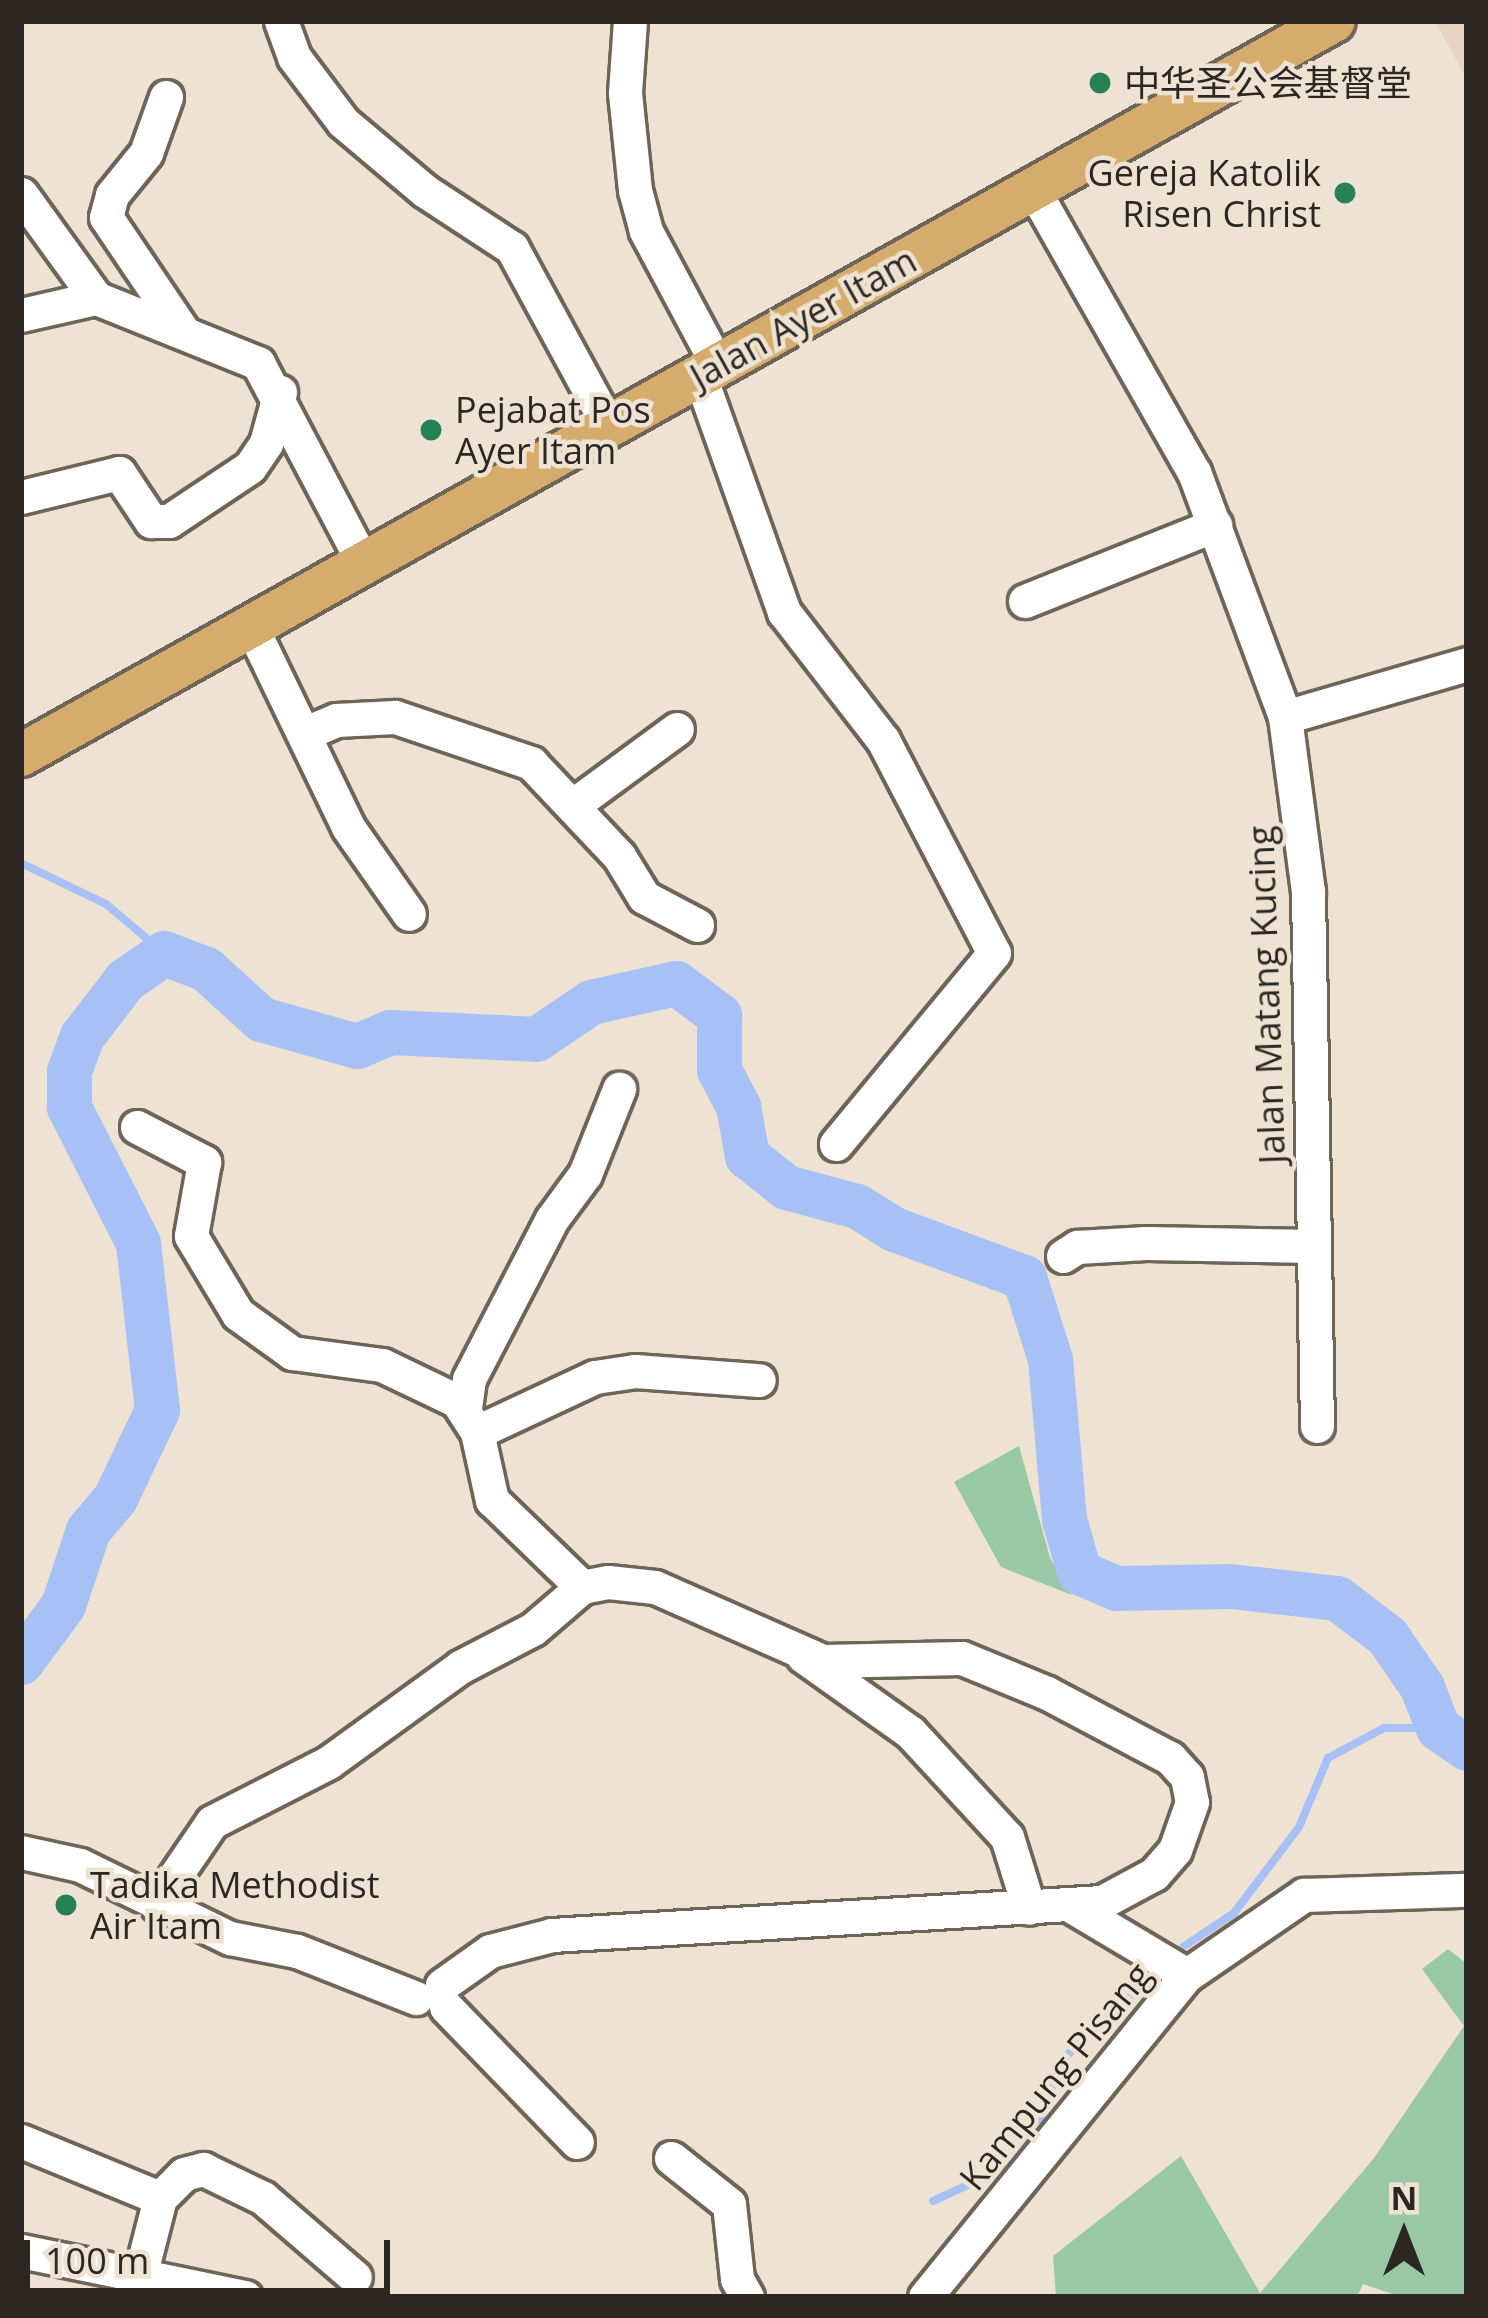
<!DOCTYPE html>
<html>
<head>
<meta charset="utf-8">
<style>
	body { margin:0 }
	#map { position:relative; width:1488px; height:2318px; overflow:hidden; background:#eee2d3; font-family:"Open Sans","Noto Sans SC",sans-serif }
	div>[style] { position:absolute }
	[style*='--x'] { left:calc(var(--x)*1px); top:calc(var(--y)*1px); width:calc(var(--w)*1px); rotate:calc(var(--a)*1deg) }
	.built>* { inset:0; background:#e6d4c0 }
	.green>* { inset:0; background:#98c8a4 }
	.stream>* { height:8px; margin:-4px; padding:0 4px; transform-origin:4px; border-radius:4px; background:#a7c1f6 }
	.river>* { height:45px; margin:-22.5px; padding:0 22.5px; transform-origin:22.5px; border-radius:22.5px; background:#a7c1f6 }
	.roads { filter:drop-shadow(3px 0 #6f6458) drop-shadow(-3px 0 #6f6458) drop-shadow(0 3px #6f6458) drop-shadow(0 -3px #6f6458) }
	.minor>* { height:33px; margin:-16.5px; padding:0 16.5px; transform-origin:16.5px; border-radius:16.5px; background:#fff }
	.major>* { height:42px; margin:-21px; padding:0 21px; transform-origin:21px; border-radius:21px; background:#d5ac6b }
	.dots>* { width:33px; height:33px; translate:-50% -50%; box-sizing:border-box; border:6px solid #eee2d3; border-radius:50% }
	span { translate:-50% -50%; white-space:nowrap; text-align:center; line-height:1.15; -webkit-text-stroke:9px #eee2d3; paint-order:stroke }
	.poi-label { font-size:36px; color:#2c2722 }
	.left { translate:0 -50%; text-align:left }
	.right { translate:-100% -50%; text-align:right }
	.street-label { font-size:36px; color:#2c2722 }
	.frame { position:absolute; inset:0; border:24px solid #2c2722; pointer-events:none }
	.north { position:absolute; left:1344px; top:2174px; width:120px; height:120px; -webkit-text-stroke:9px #eee2d3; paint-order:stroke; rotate:0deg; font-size:33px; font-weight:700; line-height:48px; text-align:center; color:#2c2722 }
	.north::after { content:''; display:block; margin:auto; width:42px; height:54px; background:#2c2722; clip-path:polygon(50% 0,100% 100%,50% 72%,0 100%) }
	.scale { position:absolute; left:24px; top:2240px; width:366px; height:54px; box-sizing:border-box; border:6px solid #2c2722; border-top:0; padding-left:15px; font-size:36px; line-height:42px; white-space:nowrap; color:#2c2722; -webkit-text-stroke:9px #eee2d3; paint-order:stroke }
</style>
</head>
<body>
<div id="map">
	<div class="built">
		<div style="clip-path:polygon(1467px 21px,1467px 80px,1437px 24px)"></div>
	</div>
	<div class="green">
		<div style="clip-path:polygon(1019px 1446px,1050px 1558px,1072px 1595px,1001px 1567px,954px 1482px)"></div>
		<div style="clip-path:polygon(1448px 1949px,1467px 1964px,1467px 2297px,1402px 2297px,1363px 2284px,1357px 2297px,1056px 2297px,1053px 2256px,1181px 2156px,1260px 2293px,1374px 2158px,1464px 2026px,1422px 1969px)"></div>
	</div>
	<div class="stream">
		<div style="--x:21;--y:863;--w:94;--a:25.8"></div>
		<div style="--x:106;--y:904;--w:76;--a:40.2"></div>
		<div style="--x:1171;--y:1955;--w:76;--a:-33.7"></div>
		<div style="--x:1234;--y:1913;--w:108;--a:-52.9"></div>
		<div style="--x:1299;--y:1827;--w:75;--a:-67.2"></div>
		<div style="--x:1328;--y:1758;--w:64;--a:-28.2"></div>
		<div style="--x:1384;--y:1728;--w:54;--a:0"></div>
		<div style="--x:933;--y:2201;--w:65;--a:-24.6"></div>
		<div style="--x:992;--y:2174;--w:59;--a:-43.6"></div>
		<div style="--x:1035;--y:2133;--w:79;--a:-69.3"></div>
		<div style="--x:1063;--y:2059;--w:129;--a:-43.1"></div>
	</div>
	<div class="river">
		<div style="--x:21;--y:1662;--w:71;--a:-53.6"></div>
		<div style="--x:63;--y:1605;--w:79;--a:-71.6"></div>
		<div style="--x:88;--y:1530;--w:42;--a:-49.8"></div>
		<div style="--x:115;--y:1498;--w:98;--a:-64.5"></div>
		<div style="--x:157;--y:1410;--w:168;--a:-96.5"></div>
		<div style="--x:138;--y:1243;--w:153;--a:-116.9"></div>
		<div style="--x:69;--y:1107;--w:36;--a:-90"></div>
		<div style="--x:69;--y:1071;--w:37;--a:-70"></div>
		<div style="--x:82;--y:1036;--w:71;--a:-52.5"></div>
		<div style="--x:125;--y:980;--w:47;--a:-34.7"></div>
		<div style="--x:164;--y:953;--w:45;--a:20.9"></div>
		<div style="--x:206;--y:969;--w:74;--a:42.3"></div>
		<div style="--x:261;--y:1019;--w:100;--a:15.7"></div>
		<div style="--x:357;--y:1046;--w:36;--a:-23"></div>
		<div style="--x:390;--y:1032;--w:146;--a:2.7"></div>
		<div style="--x:536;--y:1039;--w:66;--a:-33.9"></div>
		<div style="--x:591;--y:1002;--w:87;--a:-12.6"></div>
		<div style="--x:676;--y:983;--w:54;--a:36.7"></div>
		<div style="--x:719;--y:1015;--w:55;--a:90"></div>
		<div style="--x:719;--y:1070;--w:41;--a:62.2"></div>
		<div style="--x:738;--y:1106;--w:51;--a:79.8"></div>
		<div style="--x:747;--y:1156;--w:50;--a:38.5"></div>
		<div style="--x:786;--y:1187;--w:73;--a:15"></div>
		<div style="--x:857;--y:1206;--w:44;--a:31.9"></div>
		<div style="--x:894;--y:1229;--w:139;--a:20.3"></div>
		<div style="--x:1024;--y:1277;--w:86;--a:72.4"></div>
		<div style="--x:1050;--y:1359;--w:161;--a:85"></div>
		<div style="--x:1064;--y:1519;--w:55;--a:74.2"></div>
		<div style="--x:1079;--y:1572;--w:40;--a:23.4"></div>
		<div style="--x:1116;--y:1588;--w:114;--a:-1"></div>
		<div style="--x:1230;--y:1586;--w:108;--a:6.4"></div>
		<div style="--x:1337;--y:1598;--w:63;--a:37.2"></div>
		<div style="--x:1387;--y:1636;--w:62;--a:55.5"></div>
		<div style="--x:1422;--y:1687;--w:44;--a:68.7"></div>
		<div style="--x:1438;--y:1728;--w:35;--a:35"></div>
	</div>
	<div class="roads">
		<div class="minor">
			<div style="--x:281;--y:21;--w:38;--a:70"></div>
			<div style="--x:294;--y:57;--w:81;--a:53"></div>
			<div style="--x:343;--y:122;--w:107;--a:40.1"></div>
			<div style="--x:425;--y:191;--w:104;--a:33.2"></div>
			<div style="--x:512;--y:248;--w:204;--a:61.5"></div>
			<div style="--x:630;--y:21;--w:72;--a:94"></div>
			<div style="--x:625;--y:93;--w:98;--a:84.1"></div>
			<div style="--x:635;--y:190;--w:42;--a:75"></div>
			<div style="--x:646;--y:231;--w:153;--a:61.9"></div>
			<div style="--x:166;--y:97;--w:59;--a:109.7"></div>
			<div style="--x:146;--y:153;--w:54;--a:129"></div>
			<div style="--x:112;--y:195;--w:23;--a:105"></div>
			<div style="--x:106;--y:217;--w:138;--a:56"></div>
			<div style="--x:1033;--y:189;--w:326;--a:60.4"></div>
			<div style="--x:1194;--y:472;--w:261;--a:69.6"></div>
			<div style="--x:1285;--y:717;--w:176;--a:82.5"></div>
			<div style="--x:1308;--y:891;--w:535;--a:89.04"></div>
			<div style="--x:21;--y:194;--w:128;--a:54.2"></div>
			<div style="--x:96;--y:298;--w:175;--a:21.9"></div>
			<div style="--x:258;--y:363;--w:227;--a:62.2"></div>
			<div style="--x:21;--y:315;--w:77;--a:-12.8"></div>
			<div style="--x:700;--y:376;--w:251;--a:70.4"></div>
			<div style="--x:784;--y:612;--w:162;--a:52.3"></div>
			<div style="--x:883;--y:740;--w:240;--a:62.5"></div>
			<div style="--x:994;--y:953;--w:248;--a:129.6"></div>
			<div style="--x:21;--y:497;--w:101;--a:-13.8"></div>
			<div style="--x:119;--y:473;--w:58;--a:56.3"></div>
			<div style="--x:151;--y:521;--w:18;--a:0"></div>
			<div style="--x:169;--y:521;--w:97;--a:-33.7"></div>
			<div style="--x:250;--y:467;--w:29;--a:-56"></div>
			<div style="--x:266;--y:443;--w:53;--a:-74.6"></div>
			<div style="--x:1025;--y:601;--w:205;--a:-21.8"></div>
			<div style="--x:251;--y:626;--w:223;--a:64.2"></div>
			<div style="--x:348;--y:827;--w:106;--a:55"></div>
			<div style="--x:1285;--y:717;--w:190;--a:-16.2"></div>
			<div style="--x:308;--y:732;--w:30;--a:-23"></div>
			<div style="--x:336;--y:720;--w:59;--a:-2.9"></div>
			<div style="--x:395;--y:717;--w:144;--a:18.7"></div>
			<div style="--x:531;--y:763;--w:128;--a:46.6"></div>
			<div style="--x:619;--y:856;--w:48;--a:58.6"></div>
			<div style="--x:644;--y:897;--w:60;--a:27.8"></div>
			<div style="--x:572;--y:806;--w:130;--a:-36.3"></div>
			<div style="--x:137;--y:1127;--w:76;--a:27.6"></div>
			<div style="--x:204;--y:1162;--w:75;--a:100"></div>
			<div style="--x:191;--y:1236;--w:91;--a:58.9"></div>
			<div style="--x:238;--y:1314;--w:67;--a:35.8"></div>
			<div style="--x:292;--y:1353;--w:91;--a:7.6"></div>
			<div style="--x:382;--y:1365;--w:83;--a:25.6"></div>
			<div style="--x:457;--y:1401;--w:37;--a:57"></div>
			<div style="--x:477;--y:1432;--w:70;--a:77.6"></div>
			<div style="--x:492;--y:1500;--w:125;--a:44"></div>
			<div style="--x:1063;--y:1256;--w:17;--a:-33"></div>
			<div style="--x:1077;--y:1247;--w:69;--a:-3.3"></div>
			<div style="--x:1146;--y:1243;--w:167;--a:1"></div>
			<div style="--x:465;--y:1408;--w:29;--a:-82"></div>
			<div style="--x:469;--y:1379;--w:180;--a:-62.6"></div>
			<div style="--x:552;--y:1219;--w:56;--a:-53.7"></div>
			<div style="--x:585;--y:1174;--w:92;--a:-68.2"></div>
			<div style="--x:477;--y:1432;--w:130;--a:-25"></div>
			<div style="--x:595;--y:1377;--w:40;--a:-8.5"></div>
			<div style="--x:635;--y:1371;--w:124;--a:4.2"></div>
			<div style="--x:803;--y:1656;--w:131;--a:35.4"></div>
			<div style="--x:910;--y:1732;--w:143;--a:47.3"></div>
			<div style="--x:1007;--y:1837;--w:74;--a:72.8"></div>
			<div style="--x:21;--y:1852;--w:60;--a:12.4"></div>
			<div style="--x:80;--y:1865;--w:167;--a:26"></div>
			<div style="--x:230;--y:1938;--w:68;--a:11"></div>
			<div style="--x:297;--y:1951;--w:128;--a:21.6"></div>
			<div style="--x:156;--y:1904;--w:99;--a:-55.7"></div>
			<div style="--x:212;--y:1822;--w:131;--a:-27.1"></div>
			<div style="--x:329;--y:1762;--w:162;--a:-35.9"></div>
			<div style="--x:460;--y:1667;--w:82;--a:-27.5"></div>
			<div style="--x:533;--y:1629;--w:65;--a:-40.6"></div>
			<div style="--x:582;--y:1587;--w:26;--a:-11"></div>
			<div style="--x:608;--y:1582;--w:47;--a:6.1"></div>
			<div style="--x:655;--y:1587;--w:184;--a:23.8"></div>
			<div style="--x:823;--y:1661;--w:139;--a:-1.2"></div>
			<div style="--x:962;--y:1658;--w:92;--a:22.4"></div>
			<div style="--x:1047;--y:1693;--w:139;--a:27.9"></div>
			<div style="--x:1170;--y:1758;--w:25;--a:48"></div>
			<div style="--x:1187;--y:1777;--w:25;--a:79"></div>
			<div style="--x:1192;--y:1802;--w:51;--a:109.5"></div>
			<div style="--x:1175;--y:1850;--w:32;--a:131"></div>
			<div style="--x:1154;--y:1874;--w:59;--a:151.7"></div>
			<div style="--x:1102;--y:1902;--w:551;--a:176.57"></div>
			<div style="--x:552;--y:1935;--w:64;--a:165.5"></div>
			<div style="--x:490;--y:1951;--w:59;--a:144.7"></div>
			<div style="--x:1073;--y:1907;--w:133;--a:30.8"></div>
			<div style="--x:446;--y:2007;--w:188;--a:45.9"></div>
			<div style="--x:21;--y:2141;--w:150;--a:22.3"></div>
			<div style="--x:160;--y:2198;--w:34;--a:-45"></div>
			<div style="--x:184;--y:2174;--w:20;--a:-15"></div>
			<div style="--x:203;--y:2169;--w:67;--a:25.8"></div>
			<div style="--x:263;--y:2198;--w:121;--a:40.7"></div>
			<div style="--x:671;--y:2158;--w:74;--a:38.4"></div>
			<div style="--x:729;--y:2204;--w:75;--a:83.9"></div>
			<div style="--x:737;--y:2279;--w:21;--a:61"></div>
			<div style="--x:21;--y:2251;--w:229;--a:11.6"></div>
			<div style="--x:140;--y:2276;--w:81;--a:-75.6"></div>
			<div style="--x:925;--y:2297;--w:415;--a:-50.9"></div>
			<div style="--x:1187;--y:1975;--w:142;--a:-34.4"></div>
			<div style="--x:1304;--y:1895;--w:163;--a:-1.8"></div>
		</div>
		<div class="major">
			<div style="--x:21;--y:755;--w:1504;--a:-29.21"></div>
		</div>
	</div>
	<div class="dots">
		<div style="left:1100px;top:83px;background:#278156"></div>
		<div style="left:1345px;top:193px;background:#278156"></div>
		<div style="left:431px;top:430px;background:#278156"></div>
		<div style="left:66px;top:1905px;background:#278156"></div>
	</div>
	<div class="poi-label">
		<span class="left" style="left:1124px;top:83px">中华圣公会基督堂</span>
		<span class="right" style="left:1321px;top:193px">Gereja Katolik<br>Risen Christ</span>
		<span class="left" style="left:455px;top:430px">Pejabat Pos<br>Ayer Itam</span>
		<span class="left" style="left:90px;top:1905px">Tadika Methodist<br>Air Itam</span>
	</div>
	<div class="street-label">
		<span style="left:803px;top:318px;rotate:-29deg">Jalan Ayer Itam</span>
		<span style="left:1266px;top:995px;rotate:-92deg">Jalan Matang Kucing</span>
		<span style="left:1055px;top:2076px;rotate:-51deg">Kampung Pisang</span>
	</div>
	<div class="frame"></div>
	<div class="north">N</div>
	<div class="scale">100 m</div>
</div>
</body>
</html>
